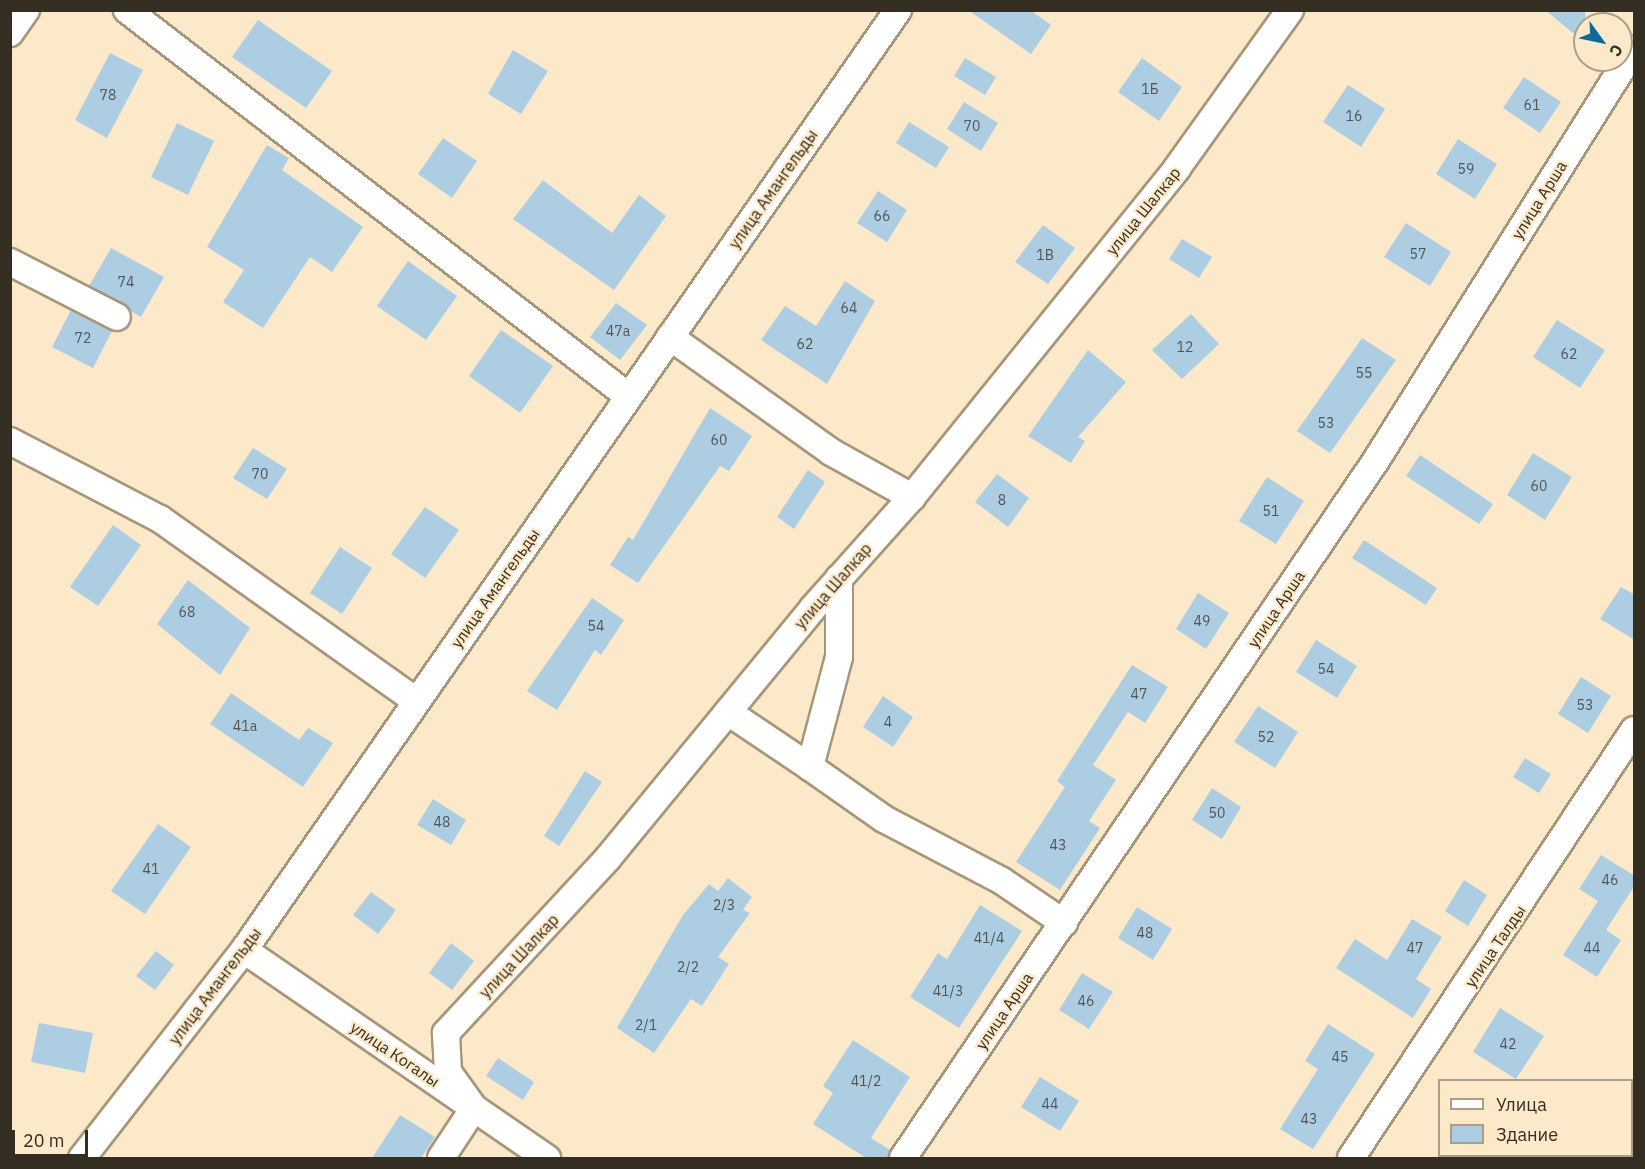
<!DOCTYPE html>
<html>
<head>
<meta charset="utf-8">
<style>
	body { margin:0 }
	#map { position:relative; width:1645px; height:1169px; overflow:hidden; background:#fce9ca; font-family:"IBM Plex Sans",sans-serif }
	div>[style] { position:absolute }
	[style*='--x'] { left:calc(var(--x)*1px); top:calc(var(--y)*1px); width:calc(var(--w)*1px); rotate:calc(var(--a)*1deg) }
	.building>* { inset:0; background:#adcde3 }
	.roads { filter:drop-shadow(2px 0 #a79679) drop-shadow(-2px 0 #a79679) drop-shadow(0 2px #a79679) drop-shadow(0 -2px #a79679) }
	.minor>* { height:26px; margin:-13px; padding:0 13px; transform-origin:13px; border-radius:13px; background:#fff }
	span { translate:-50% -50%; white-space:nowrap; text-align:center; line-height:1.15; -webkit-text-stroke:4.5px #fce9ca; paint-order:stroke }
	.number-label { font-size:14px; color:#525552 }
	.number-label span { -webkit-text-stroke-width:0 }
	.street-label { font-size:16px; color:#342d21 }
	.frame { position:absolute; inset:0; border:12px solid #342d21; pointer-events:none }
	.legend { position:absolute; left:1438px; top:1079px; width:195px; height:78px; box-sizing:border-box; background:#fce9ca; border:2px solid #ac9e86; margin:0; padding:8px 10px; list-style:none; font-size:18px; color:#342d21 }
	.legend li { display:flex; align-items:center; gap:12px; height:30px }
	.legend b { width:30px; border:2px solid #ac9e86 }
	.north { position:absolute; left:1573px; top:12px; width:60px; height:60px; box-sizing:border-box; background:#fce9ca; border:2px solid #ac9e86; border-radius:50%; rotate:123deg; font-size:16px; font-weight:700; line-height:24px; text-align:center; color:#342d21 }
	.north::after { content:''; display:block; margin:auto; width:21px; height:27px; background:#0e6a9a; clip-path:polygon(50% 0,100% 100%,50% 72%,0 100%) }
	.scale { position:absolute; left:12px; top:1130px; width:76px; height:27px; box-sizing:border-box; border:3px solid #342d21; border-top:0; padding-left:8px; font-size:18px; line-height:21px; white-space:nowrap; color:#342d21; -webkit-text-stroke:4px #fce9ca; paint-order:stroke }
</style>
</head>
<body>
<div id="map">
	<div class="building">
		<div style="clip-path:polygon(968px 10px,1030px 10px,1051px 25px,1031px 54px)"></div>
		<div style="clip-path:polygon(1545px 10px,1585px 10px,1585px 43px)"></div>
		<div style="clip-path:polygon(258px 20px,332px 71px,306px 108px,232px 57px)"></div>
		<div style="clip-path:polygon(513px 50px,548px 71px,521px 114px,488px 94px)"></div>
		<div style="clip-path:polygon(110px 53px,143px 70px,107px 138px,75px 120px)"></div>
		<div style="clip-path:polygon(965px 58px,996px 77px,985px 95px,954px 76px)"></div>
		<div style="clip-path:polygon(1142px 58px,1182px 87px,1159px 121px,1118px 92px)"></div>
		<div style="clip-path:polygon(1524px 77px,1561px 102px,1540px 133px,1503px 108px)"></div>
		<div style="clip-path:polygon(1348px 85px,1385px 109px,1361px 147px,1323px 122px)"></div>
		<div style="clip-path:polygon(964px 102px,998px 123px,981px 151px,947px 129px)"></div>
		<div style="clip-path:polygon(909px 122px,949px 147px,936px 168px,896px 143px)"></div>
		<div style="clip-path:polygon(177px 123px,214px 141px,188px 195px,151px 177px)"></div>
		<div style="clip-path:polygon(443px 138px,477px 161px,452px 198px,418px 174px)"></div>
		<div style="clip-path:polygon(1458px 139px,1497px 164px,1475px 199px,1436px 174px)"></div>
		<div style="clip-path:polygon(267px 145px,289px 158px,282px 170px,363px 227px,332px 272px,310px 257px,263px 328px,223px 302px,244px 270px,207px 247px)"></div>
		<div style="clip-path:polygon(543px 180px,612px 233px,639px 195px,666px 216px,614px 290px,513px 219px)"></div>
		<div style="clip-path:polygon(878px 191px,907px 210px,887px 242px,857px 223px)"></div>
		<div style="clip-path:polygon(1406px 223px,1451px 252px,1430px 286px,1384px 257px)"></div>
		<div style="clip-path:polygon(1043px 225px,1075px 248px,1048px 284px,1015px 262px)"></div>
		<div style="clip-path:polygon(1182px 239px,1212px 257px,1199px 278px,1169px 259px)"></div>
		<div style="clip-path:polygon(111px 248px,164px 277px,141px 317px,89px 286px)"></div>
		<div style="clip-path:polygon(408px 261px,457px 296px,426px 340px,377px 306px)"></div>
		<div style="clip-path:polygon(845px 281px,875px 301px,827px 384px,761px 340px,785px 306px,816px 326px)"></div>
		<div style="clip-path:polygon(616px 303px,647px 325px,620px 360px,590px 337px)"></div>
		<div style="clip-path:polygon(71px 310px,112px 331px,93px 368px,52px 347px)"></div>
		<div style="clip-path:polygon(1191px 314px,1219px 344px,1182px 379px,1152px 350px)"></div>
		<div style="clip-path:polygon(1557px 320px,1605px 350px,1580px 388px,1533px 357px)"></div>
		<div style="clip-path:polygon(501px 330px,553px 366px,520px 413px,469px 376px)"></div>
		<div style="clip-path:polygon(1362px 338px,1396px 360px,1330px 453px,1297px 431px)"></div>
		<div style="clip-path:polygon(1088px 350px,1126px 382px,1078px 437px,1085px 441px,1071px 463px,1028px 436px)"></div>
		<div style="clip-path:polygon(710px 408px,752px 436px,729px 471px,720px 466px,638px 583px,610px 565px,628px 537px,633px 540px)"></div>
		<div style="clip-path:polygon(253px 448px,287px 469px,267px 499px,233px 478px)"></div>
		<div style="clip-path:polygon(1533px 453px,1572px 477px,1545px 520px,1507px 495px)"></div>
		<div style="clip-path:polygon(1420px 455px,1493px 504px,1479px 524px,1406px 476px)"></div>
		<div style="clip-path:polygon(808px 470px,825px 482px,794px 529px,777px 517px)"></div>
		<div style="clip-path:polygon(997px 474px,1029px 498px,1008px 527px,975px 502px)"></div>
		<div style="clip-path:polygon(1267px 477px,1304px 501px,1276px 544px,1239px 521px)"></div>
		<div style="clip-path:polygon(425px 507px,459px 530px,425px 578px,391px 554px)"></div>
		<div style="clip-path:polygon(113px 525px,141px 545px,98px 606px,70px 587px)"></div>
		<div style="clip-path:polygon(1364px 540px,1437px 588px,1426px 605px,1352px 558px)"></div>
		<div style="clip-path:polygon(340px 547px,372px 568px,342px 614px,310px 593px)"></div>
		<div style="clip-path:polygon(188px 580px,250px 628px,220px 675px,157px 624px)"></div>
		<div style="clip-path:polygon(1621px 587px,1635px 595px,1635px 640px,1600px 619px)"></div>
		<div style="clip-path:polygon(1198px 593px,1229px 613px,1206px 649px,1176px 629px)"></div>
		<div style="clip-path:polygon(592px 598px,624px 620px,601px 655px,595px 650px,557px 710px,527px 691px)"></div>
		<div style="clip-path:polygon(1316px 640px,1357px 666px,1337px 698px,1296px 672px)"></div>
		<div style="clip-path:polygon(1132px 665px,1168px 687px,1145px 723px,1128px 712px,1093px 765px,1116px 780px,1089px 821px,1100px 828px,1060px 890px,1016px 862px,1065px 787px,1057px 781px)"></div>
		<div style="clip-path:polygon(1581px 677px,1611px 696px,1588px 733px,1558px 714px)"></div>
		<div style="clip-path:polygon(231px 693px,299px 740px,308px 728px,333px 743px,303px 787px,210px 724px)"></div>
		<div style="clip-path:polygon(883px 696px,913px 717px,893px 747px,863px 727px)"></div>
		<div style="clip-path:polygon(1258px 706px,1298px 732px,1275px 768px,1234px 742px)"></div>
		<div style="clip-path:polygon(1525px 758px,1551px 774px,1539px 793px,1513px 777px)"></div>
		<div style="clip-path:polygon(585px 771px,602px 782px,559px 846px,544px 836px)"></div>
		<div style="clip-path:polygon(1212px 788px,1241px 807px,1222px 839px,1192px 820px)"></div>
		<div style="clip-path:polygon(433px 799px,466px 820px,451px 845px,417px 825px)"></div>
		<div style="clip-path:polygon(158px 824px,191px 847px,145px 914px,111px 891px)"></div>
		<div style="clip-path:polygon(1601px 855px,1635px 876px,1635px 885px,1606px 930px,1621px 940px,1597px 977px,1563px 955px,1598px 901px,1579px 889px)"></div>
		<div style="clip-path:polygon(728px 878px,752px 897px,743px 910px,750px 913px,718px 957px,729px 964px,702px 1006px,691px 999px,654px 1053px,617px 1028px,683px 915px,709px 884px,718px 891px)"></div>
		<div style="clip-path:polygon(1464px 880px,1487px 895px,1468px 926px,1445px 911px)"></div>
		<div style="clip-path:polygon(371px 892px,396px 910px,378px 934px,353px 915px)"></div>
		<div style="clip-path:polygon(980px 905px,1022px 931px,959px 1028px,910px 997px,938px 953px,947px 959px)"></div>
		<div style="clip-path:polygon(1137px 907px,1172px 929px,1153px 960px,1118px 938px)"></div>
		<div style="clip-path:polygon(1412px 919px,1442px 937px,1416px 979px,1431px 989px,1413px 1018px,1336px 968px,1355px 939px,1387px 960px)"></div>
		<div style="clip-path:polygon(451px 943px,474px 961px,452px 990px,429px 973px)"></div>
		<div style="clip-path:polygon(156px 951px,174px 965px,155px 990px,136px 976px)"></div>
		<div style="clip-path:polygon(1082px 973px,1113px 992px,1089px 1029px,1059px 1010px)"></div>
		<div style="clip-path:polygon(1500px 1008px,1544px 1036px,1516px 1079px,1473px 1052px)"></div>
		<div style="clip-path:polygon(39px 1023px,93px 1033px,85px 1073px,31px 1062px)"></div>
		<div style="clip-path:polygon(1328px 1024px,1375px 1054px,1313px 1149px,1280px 1129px,1318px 1069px,1305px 1061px)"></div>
		<div style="clip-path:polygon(853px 1040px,910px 1077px,871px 1138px,890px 1150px,888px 1158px,866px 1158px,813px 1124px,833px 1093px,823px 1086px)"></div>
		<div style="clip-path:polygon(498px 1058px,534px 1082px,523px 1100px,486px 1076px)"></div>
		<div style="clip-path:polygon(1040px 1077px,1079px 1101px,1060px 1131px,1021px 1107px)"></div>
		<div style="clip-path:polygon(400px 1115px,435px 1137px,421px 1158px,372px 1158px)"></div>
	</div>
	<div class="roads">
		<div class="minor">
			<div style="--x:127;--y:10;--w:632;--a:37.61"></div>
			<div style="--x:10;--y:33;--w:28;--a:-55"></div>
			<div style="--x:10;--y:262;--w:120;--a:27.2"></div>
			<div style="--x:670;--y:337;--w:198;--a:35.5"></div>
			<div style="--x:831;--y:452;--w:93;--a:29.1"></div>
			<div style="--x:10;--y:441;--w:169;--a:27.5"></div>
			<div style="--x:160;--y:519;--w:314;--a:35.4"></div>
			<div style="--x:839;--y:578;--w:79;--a:90"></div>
			<div style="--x:839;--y:657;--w:114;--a:104.8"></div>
			<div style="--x:810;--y:767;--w:90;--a:35.1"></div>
			<div style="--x:884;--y:819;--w:133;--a:27.7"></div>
			<div style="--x:1002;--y:881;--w:75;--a:34.1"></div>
			<div style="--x:728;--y:712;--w:99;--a:33.9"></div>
			<div style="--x:244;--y:950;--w:368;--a:34.5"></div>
			<div style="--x:82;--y:1158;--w:264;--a:-52.1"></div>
			<div style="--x:244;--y:950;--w:1145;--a:-55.17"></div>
			<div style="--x:441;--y:1158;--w:60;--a:-56.6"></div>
			<div style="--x:474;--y:1108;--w:44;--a:-125.8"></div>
			<div style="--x:448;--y:1072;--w:39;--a:-93"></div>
			<div style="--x:446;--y:1033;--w:238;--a:-47.2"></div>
			<div style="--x:608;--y:858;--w:323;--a:-50.6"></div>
			<div style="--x:813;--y:608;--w:149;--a:-48.3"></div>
			<div style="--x:912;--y:497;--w:422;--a:-51.1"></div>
			<div style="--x:1177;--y:168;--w:194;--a:-54.4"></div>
			<div style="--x:903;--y:1158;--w:841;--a:-55.86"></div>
			<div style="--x:1375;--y:462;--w:487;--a:-57.9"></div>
			<div style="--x:1351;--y:1158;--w:513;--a:-56.53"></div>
		</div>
	</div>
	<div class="number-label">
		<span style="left:1150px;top:89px">1Б</span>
		<span style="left:108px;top:95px">78</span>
		<span style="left:1532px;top:105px">61</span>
		<span style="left:1354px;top:116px">16</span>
		<span style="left:972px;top:126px">70</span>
		<span style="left:1466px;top:169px">59</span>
		<span style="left:882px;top:216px">66</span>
		<span style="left:1418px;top:254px">57</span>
		<span style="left:1045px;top:255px">1В</span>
		<span style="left:126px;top:282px">74</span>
		<span style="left:849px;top:308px">64</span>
		<span style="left:618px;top:331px">47а</span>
		<span style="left:83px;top:338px">72</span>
		<span style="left:805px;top:344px">62</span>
		<span style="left:1185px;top:347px">12</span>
		<span style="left:1569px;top:354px">62</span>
		<span style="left:1364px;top:373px">55</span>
		<span style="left:1326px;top:423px">53</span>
		<span style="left:719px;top:440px">60</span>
		<span style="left:260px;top:474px">70</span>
		<span style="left:1539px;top:486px">60</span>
		<span style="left:1002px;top:500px">8</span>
		<span style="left:1271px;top:511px">51</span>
		<span style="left:187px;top:612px">68</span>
		<span style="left:1202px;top:621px">49</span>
		<span style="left:596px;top:626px">54</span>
		<span style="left:1326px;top:669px">54</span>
		<span style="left:1139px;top:694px">47</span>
		<span style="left:1585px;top:705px">53</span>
		<span style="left:888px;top:722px">4</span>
		<span style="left:245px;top:726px">41а</span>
		<span style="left:1266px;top:737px">52</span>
		<span style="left:1217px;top:813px">50</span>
		<span style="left:442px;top:822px">48</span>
		<span style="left:1058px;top:845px">43</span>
		<span style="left:151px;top:869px">41</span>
		<span style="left:1610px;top:880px">46</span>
		<span style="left:724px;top:905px">2/3</span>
		<span style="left:1145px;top:933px">48</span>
		<span style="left:989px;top:938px">41/4</span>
		<span style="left:1415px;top:948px">47</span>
		<span style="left:1592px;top:948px">44</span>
		<span style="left:688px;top:967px">2/2</span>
		<span style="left:948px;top:991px">41/3</span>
		<span style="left:1086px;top:1001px">46</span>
		<span style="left:646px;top:1025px">2/1</span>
		<span style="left:1508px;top:1044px">42</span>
		<span style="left:1340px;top:1057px">45</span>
		<span style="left:866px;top:1081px">41/2</span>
		<span style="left:1050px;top:1104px">44</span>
		<span style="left:1309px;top:1119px">43</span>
	</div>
	<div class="street-label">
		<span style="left:773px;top:189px;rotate:-55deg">улица Амангельды</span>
		<span style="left:1539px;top:200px;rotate:-58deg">улица Арша</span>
		<span style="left:1143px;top:211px;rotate:-51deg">улица Шалкар</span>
		<span style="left:833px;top:586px;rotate:-49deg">улица Шалкар</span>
		<span style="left:495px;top:588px;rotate:-55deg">улица Амангельды</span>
		<span style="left:1276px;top:609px;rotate:-56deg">улица Арша</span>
		<span style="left:1495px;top:946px;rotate:-56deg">улица Талды</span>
		<span style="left:519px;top:956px;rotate:-47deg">улица Шалкар</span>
		<span style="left:215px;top:986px;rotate:-53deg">улица Амангельды</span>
		<span style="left:1004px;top:1011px;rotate:-56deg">улица Арша</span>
		<span style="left:395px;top:1054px;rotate:34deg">улица Когалы</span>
	</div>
	<div class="frame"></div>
	<ul class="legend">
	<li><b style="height:8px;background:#fff"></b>Улица</li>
	<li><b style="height:16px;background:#adcde3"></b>Здание</li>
	</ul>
	<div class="north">С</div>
	<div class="scale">20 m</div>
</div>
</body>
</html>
